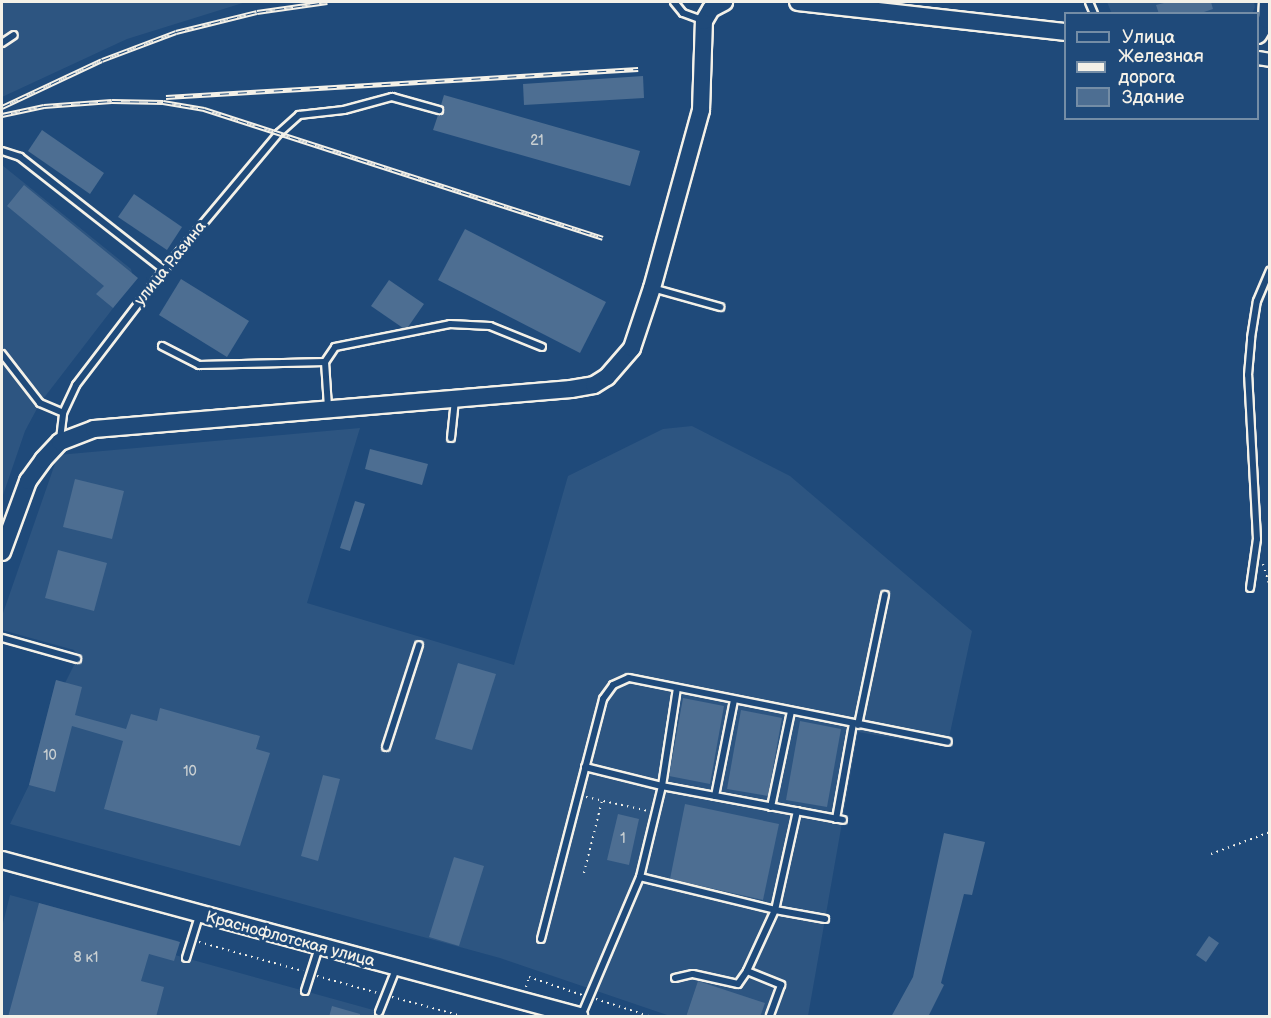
<!DOCTYPE html>
<html>
<head>
<meta charset="utf-8">
<style>
	body { margin:0 }
	#map { position:relative; width:1271px; height:1018px; overflow:hidden; background:#1f4a7a; font-family:"Balsamiq Sans",sans-serif }
	div>[style] { position:absolute }
	[style*='--x'] { left:calc(var(--x)*1px); top:calc(var(--y)*1px); width:calc(var(--w)*1px); rotate:calc(var(--a)*1deg) }
	.built>* { inset:0; background:#2d5581 }
	.building>* { inset:0; background:#4d6e92 }
	.path>* { height:2px; margin-top:-1px; transform-origin:0; background:repeating-linear-gradient(90deg,#f4f1e8 0 1.5px,transparent 0 6px) }
	.roads { filter:drop-shadow(2px 0 #f4f1e8) drop-shadow(-2px 0 #f4f1e8) drop-shadow(0 2px #f4f1e8) drop-shadow(0 -2px #f4f1e8) }
	.lane>* { height:6px; margin:-3px; padding:0 3px; transform-origin:3px; border-radius:3px; background:#1f4a7a }
	.street>* { height:12px; margin:-6px; padding:0 6px; transform-origin:6px; border-radius:6px; background:#1f4a7a }
	.secondary>* { height:16px; margin:-8px; padding:0 8px; transform-origin:8px; border-radius:8px; background:#1f4a7a }
	.rail>* { height:5px; margin-top:-2.5px; transform-origin:0; background:repeating-linear-gradient(90deg,#1f4a7a 0 9px,#f4f1e8 0 18px); box-sizing:border-box; border-block:2px solid #f4f1e8 }
	span { translate:-50% -50%; white-space:nowrap; text-align:center; line-height:1.15; -webkit-text-stroke:6px #1f4a7a; paint-order:stroke }
	.number-label { font-size:14px; color:#cad0d2 }
	.number-label span { -webkit-text-stroke-width:0 }
	.street-label { font-size:16px; color:#f4f1e8 }
	.frame { position:absolute; inset:0; border:3px solid #f4f1e8; pointer-events:none }
	.legend { position:absolute; left:1064px; top:12px; width:195px; height:108px; box-sizing:border-box; background:#1f4a7a; border:2px solid #748da6; margin:0; padding:8px 10px; list-style:none; font-size:18px; color:#f4f1e8 }
	.legend li { display:flex; align-items:center; gap:12px; height:30px }
	.legend b { width:30px; border:2px solid #748da6 }
</style>
</head>
<body>
<div id="map">
	<div class="built">
		<div style="clip-path:polygon(2px 2px,246px 2px,127px 39px,2px 97px)"></div>
		<div style="clip-path:polygon(1107px 2px,1254px 2px,1255px 7px,1252px 14px,1112px 14px)"></div>
		<div style="clip-path:polygon(2px 165px,131px 269px,134px 281px,40px 403px,25px 431px,2px 498px)"></div>
		<div style="clip-path:polygon(692px 426px,790px 476px,972px 631px,947px 747px,858px 732px,808px 1016px,670px 1016px,500px 958px,10px 824px,29px 785px,56px 680px,65px 683px,77px 659px,74px 650px,2px 630px,2px 616px,58px 455px,360px 428px,307px 603px,514px 665px,568px 476px,663px 429px)"></div>
		<div style="clip-path:polygon(10px 895px,178px 941px,175px 955px,395px 1016px,2px 1016px,2px 927px)"></div>
	</div>
	<div class="building">
		<div style="clip-path:polygon(1168px 2px,1211px 2px,1213px 9px,1198px 14px,1159px 14px,1156px 5px)"></div>
		<div style="clip-path:polygon(643px 76px,644px 98px,524px 105px,523px 84px)"></div>
		<div style="clip-path:polygon(444px 95px,640px 151px,630px 186px,433px 130px,438px 115px,444px 112px,441px 105px)"></div>
		<div style="clip-path:polygon(42px 130px,104px 173px,90px 194px,28px 151px)"></div>
		<div style="clip-path:polygon(24px 185px,138px 278px,113px 308px,96px 294px,104px 286px,7px 206px)"></div>
		<div style="clip-path:polygon(134px 194px,182px 227px,167px 250px,118px 217px)"></div>
		<div style="clip-path:polygon(465px 229px,606px 302px,580px 353px,438px 280px)"></div>
		<div style="clip-path:polygon(181px 279px,249px 321px,227px 357px,159px 315px)"></div>
		<div style="clip-path:polygon(389px 280px,424px 304px,408px 327px,403px 328px,371px 306px)"></div>
		<div style="clip-path:polygon(370px 449px,428px 464px,422px 485px,365px 469px)"></div>
		<div style="clip-path:polygon(75px 479px,124px 491px,112px 539px,63px 527px)"></div>
		<div style="clip-path:polygon(355px 501px,365px 504px,350px 551px,340px 548px)"></div>
		<div style="clip-path:polygon(58px 550px,107px 563px,94px 611px,45px 598px)"></div>
		<div style="clip-path:polygon(458px 663px,496px 674px,472px 750px,435px 739px)"></div>
		<div style="clip-path:polygon(56px 680px,82px 687px,75px 715px,126px 729px,131px 714px,157px 721px,160px 708px,260px 736px,256px 749px,270px 753px,240px 846px,104px 809px,123px 741px,72px 726px,55px 792px,29px 785px)"></div>
		<div style="clip-path:polygon(683px 698px,724px 706px,710px 784px,669px 776px)"></div>
		<div style="clip-path:polygon(741px 710px,782px 718px,768px 796px,727px 789px)"></div>
		<div style="clip-path:polygon(800px 721px,841px 729px,827px 807px,786px 800px)"></div>
		<div style="clip-path:polygon(323px 775px,340px 779px,318px 861px,301px 856px)"></div>
		<div style="clip-path:polygon(685px 804px,779px 824px,763px 900px,670px 879px)"></div>
		<div style="clip-path:polygon(618px 814px,639px 819px,629px 865px,607px 860px)"></div>
		<div style="clip-path:polygon(944px 833px,985px 842px,972px 895px,964px 894px,941px 983px,944px 985px,928px 1017px,891px 1017px,913px 977px)"></div>
		<div style="clip-path:polygon(454px 857px,484px 866px,459px 946px,429px 937px)"></div>
		<div style="clip-path:polygon(39px 903px,180px 942px,174px 961px,149px 954px,141px 981px,164px 987px,156px 1017px,8px 1017px)"></div>
		<div style="clip-path:polygon(1209px 936px,1219px 943px,1206px 962px,1196px 955px)"></div>
		<div style="clip-path:polygon(698px 981px,765px 1003px,760px 1017px,686px 1017px)"></div>
		<div style="clip-path:polygon(332px 1006px,360px 1014px,360px 1017px,329px 1017px)"></div>
	</div>
	<div class="path">
		<div style="--x:1263;--y:564;--w:24;--a:73"></div>
		<div style="--x:586;--y:797;--w:64;--a:12.7"></div>
		<div style="--x:1211;--y:854;--w:63;--a:-20.4"></div>
		<div style="--x:584;--y:873;--w:74;--a:-76"></div>
		<div style="--x:199;--y:942;--w:108;--a:15.6"></div>
		<div style="--x:317;--y:976;--w:63;--a:15.6"></div>
		<div style="--x:526;--y:987;--w:10;--a:-73"></div>
		<div style="--x:529;--y:977;--w:56;--a:18.8"></div>
		<div style="--x:392;--y:997;--w:73;--a:15.2"></div>
		<div style="--x:596;--y:999;--w:56;--a:17.8"></div>
	</div>
	<div class="roads">
		<div class="lane">
			<div style="--x:674;--y:2;--w:14;--a:51"></div>
			<div style="--x:683;--y:13;--w:20;--a:20"></div>
			<div style="--x:1089;--y:2;--w:13;--a:67"></div>
			<div style="--x:2;--y:43;--w:14;--a:-34"></div>
			<div style="--x:2;--y:151;--w:19;--a:18"></div>
			<div style="--x:20;--y:157;--w:183;--a:38.1"></div>
			<div style="--x:652;--y:288;--w:71;--a:15.6"></div>
			<div style="--x:162;--y:346;--w:42;--a:27.2"></div>
			<div style="--x:199;--y:365;--w:126;--a:-1.4"></div>
			<div style="--x:2;--y:354;--w:62;--a:52.2"></div>
			<div style="--x:40;--y:403;--w:25;--a:23"></div>
			<div style="--x:328;--y:407;--w:45;--a:-93.8"></div>
			<div style="--x:325;--y:362;--w:18;--a:-56"></div>
			<div style="--x:335;--y:347;--w:117;--a:-11.3"></div>
			<div style="--x:450;--y:324;--w:40;--a:2.9"></div>
			<div style="--x:490;--y:326;--w:56;--a:22"></div>
			<div style="--x:451;--y:438;--w:38;--a:-84"></div>
			<div style="--x:60;--y:439;--w:26;--a:-83"></div>
			<div style="--x:63;--y:413;--w:31;--a:-65"></div>
			<div style="--x:76;--y:385;--w:145;--a:-52.6"></div>
			<div style="--x:164;--y:270;--w:179;--a:-50"></div>
			<div style="--x:279;--y:133;--w:27;--a:-42"></div>
			<div style="--x:299;--y:115;--w:45;--a:-6.3"></div>
			<div style="--x:344;--y:110;--w:50;--a:-15.2"></div>
			<div style="--x:392;--y:97;--w:49;--a:15.5"></div>
			<div style="--x:1250;--y:588;--w:49;--a:-81.9"></div>
			<div style="--x:1257;--y:539;--w:164;--a:-93.1"></div>
			<div style="--x:1248;--y:375;--w:37;--a:-85"></div>
			<div style="--x:1251;--y:338;--w:37;--a:-81"></div>
			<div style="--x:1257;--y:301;--w:33;--a:-67"></div>
			<div style="--x:2;--y:638;--w:78;--a:15.6"></div>
			<div style="--x:858;--y:725;--w:133;--a:-78.3"></div>
			<div style="--x:386;--y:747;--w:107;--a:-72.1"></div>
			<div style="--x:585;--y:767;--w:79;--a:13.9"></div>
			<div style="--x:662;--y:786;--w:99;--a:-81.3"></div>
			<div style="--x:715;--y:796;--w:98;--a:-78.8"></div>
			<div style="--x:771;--y:807;--w:98;--a:-78.2"></div>
			<div style="--x:797;--y:811;--w:101;--a:102.5"></div>
			<div style="--x:775;--y:910;--w:51;--a:10.2"></div>
			<div style="--x:836;--y:819;--w:97;--a:-79.9"></div>
			<div style="--x:640;--y:877;--w:139;--a:13.7"></div>
			<div style="--x:775;--y:910;--w:67;--a:114.7"></div>
			<div style="--x:541;--y:939;--w:248;--a:-75.5"></div>
			<div style="--x:603;--y:699;--w:17;--a:-54"></div>
			<div style="--x:613;--y:685;--w:17;--a:-24"></div>
			<div style="--x:629;--y:678;--w:325;--a:11.3"></div>
			<div style="--x:186;--y:958;--w:44;--a:-72.8"></div>
			<div style="--x:675;--y:978;--w:18;--a:-13"></div>
			<div style="--x:693;--y:974;--w:46;--a:12.5"></div>
			<div style="--x:738;--y:984;--w:16;--a:-55"></div>
			<div style="--x:747;--y:971;--w:37;--a:22"></div>
			<div style="--x:781;--y:985;--w:33;--a:110"></div>
			<div style="--x:305;--y:991;--w:46;--a:-72.3"></div>
			<div style="--x:379;--y:1012;--w:46;--a:-68.4"></div>
			<div style="--x:581;--y:1016;--w:151;--a:-67"></div>
			<div style="--x:640;--y:877;--w:94;--a:-76.4"></div>
			<div style="--x:662;--y:786;--w:184;--a:10.6"></div>
		</div>
		<div class="street">
			<div style="--x:1258;--y:58;--w:12;--a:9"></div>
		</div>
		<div class="secondary">
			<div style="--x:798;--y:2;--w:270;--a:6.4"></div>
			<div style="--x:1258;--y:35;--w:17;--a:-59"></div>
			<div style="--x:1267;--y:20;--w:18;--a:-87"></div>
			<div style="--x:2;--y:552;--w:76;--a:-69.9"></div>
			<div style="--x:28;--y:481;--w:26;--a:-54"></div>
			<div style="--x:43;--y:460;--w:25;--a:-47"></div>
			<div style="--x:60;--y:442;--w:36;--a:-21"></div>
			<div style="--x:94;--y:429;--w:479;--a:-4.8"></div>
			<div style="--x:571;--y:389;--w:23;--a:-10"></div>
			<div style="--x:594;--y:385;--w:15;--a:-32"></div>
			<div style="--x:607;--y:377;--w:38;--a:-49"></div>
			<div style="--x:632;--y:348;--w:63;--a:-71.6"></div>
			<div style="--x:652;--y:288;--w:185;--a:-74.6"></div>
			<div style="--x:701;--y:110;--w:89;--a:-88.1"></div>
			<div style="--x:704;--y:21;--w:14;--a:-60"></div>
			<div style="--x:711;--y:9;--w:15;--a:-28"></div>
			<div style="--x:2;--y:860;--w:598;--a:15.13"></div>
		</div>
	</div>
	<div class="rail">
		<div style="--x:166;--y:97;--w:473;--a:-3.4"></div>
		<div style="--x:2;--y:107;--w:110;--a:-25.2"></div>
		<div style="--x:102;--y:60;--w:79;--a:-20.7"></div>
		<div style="--x:176;--y:32;--w:83;--a:-13.9"></div>
		<div style="--x:257;--y:12;--w:71;--a:-8.1"></div>
		<div style="--x:2;--y:115;--w:43;--a:-12.1"></div>
		<div style="--x:44;--y:106;--w:68;--a:-4.2"></div>
		<div style="--x:112;--y:101;--w:51;--a:1.1"></div>
		<div style="--x:163;--y:102;--w:42;--a:9.7"></div>
		<div style="--x:204;--y:109;--w:419;--a:17.9"></div>
	</div>
	<div class="number-label">
		<span style="left:537px;top:141px">21</span>
		<span style="left:50px;top:756px">10</span>
		<span style="left:190px;top:772px">10</span>
		<span style="left:623px;top:839px">1</span>
		<span style="left:86px;top:958px">8 к1</span>
	</div>
	<div class="street-label">
		<span style="left:171px;top:264px;rotate:-51deg">улица Разина</span>
		<span style="left:290px;top:940px;rotate:15deg">Краснофлотская улица</span>
	</div>
	<div class="frame"></div>
	<ul class="legend">
	<li><b style="height:8px;background:#1f4a7a"></b>Улица</li>
	<li><b style="height:8px;background:#f4f1e8"></b>Железная дорога</li>
	<li><b style="height:16px;background:#4d6e92"></b>Здание</li>
	</ul>
</div>
</body>
</html>
